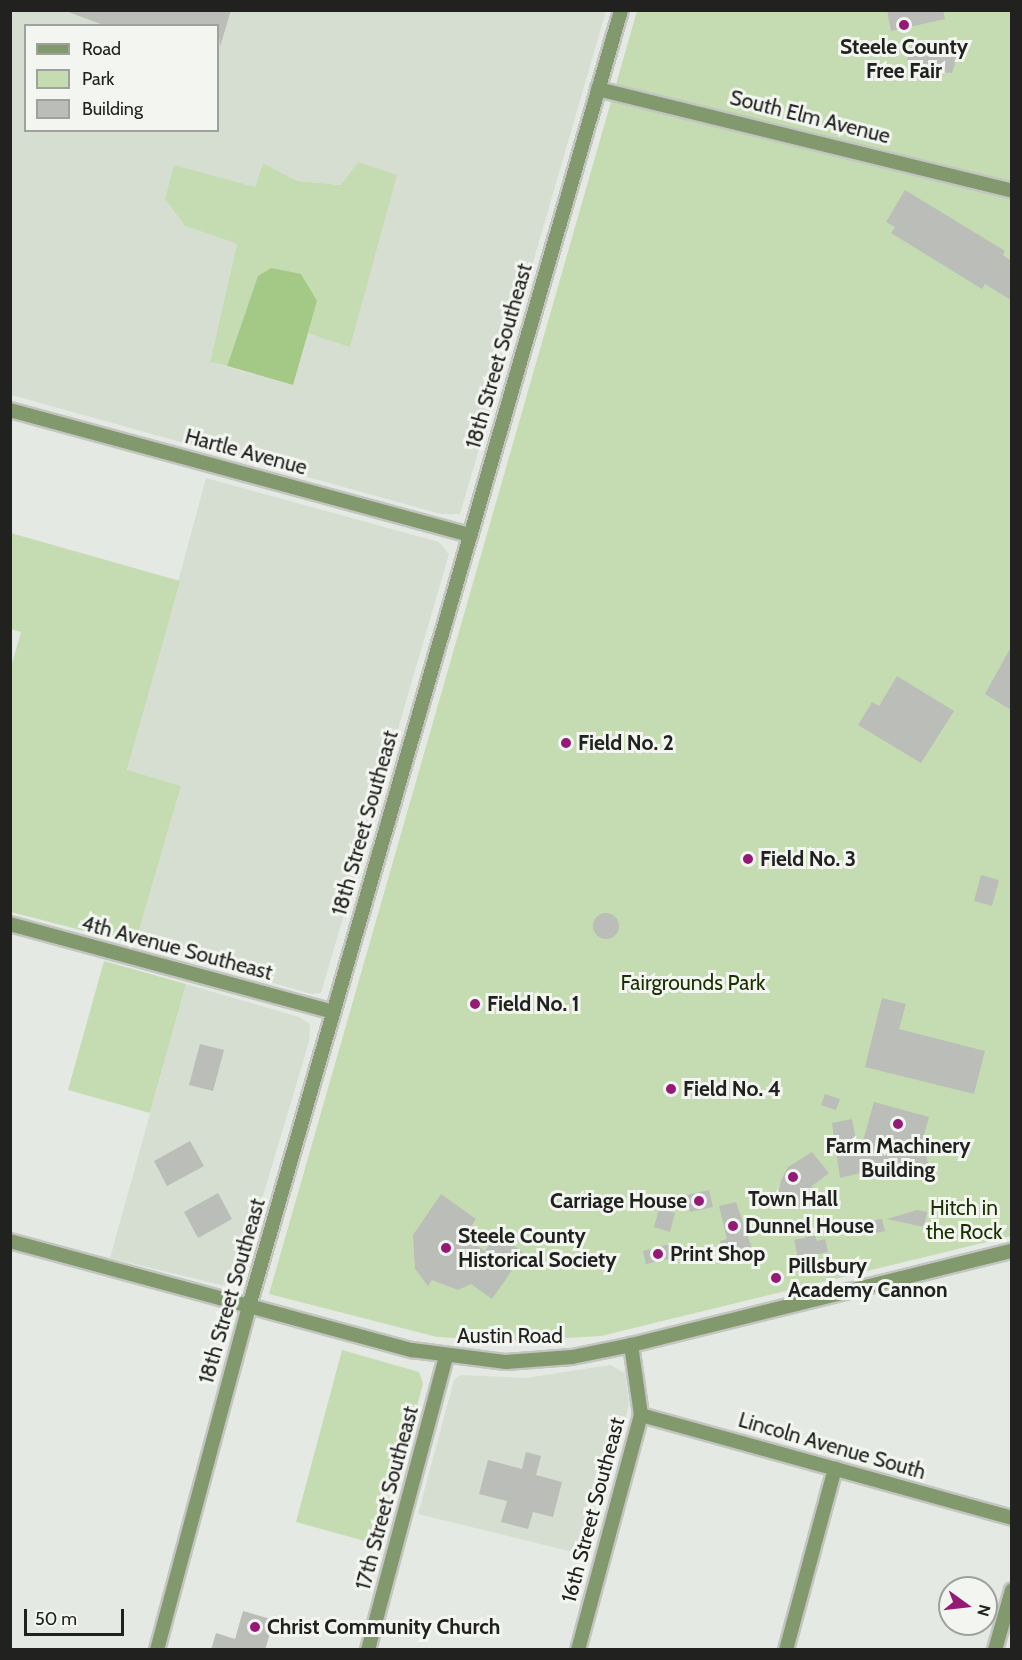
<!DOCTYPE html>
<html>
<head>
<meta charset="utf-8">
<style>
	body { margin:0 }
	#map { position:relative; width:1022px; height:1660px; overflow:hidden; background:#e5e9e3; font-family:Cabin,sans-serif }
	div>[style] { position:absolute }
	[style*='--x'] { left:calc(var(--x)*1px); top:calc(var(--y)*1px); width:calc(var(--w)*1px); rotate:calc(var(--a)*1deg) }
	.built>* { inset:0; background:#d6ded1 }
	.green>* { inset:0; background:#c5dcb3 }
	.forest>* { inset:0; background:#a4c886 }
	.building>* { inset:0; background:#babdb8 }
	.round { border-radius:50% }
	.roads { filter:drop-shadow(2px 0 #c2c5c0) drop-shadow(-2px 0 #c2c5c0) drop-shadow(0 2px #c2c5c0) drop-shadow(0 -2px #c2c5c0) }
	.minor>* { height:14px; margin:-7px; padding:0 7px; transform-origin:7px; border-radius:7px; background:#81996c }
	.dots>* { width:16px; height:16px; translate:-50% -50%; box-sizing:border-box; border:3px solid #f3f6f0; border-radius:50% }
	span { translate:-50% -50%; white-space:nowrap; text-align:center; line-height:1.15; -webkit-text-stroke:6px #f3f6f0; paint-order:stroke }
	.poi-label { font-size:21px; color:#212220; font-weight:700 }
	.left { translate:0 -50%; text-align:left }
	.right { translate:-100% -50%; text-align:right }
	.street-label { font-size:21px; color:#212220 }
	.park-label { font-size:21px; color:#1b3001 }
	.frame { position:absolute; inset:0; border:12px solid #212220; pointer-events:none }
	.legend { position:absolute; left:24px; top:24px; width:195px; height:108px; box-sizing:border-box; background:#f3f6f0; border:2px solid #9fa19d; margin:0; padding:8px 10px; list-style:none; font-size:18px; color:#212220 }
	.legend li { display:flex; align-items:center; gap:12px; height:30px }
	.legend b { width:30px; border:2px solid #9fa19d }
	.north { position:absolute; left:938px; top:1576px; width:60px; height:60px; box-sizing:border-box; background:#f3f6f0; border:2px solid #9fa19d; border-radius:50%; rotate:105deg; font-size:16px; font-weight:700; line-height:24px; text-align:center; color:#212220 }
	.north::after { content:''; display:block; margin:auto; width:21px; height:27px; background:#951a75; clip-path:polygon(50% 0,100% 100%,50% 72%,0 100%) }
	.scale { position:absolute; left:24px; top:1609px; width:100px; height:27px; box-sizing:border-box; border:3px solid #212220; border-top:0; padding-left:8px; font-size:18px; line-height:21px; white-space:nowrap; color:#212220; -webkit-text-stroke:4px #f3f6f0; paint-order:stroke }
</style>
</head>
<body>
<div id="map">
	<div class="built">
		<div style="clip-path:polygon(evenodd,10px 11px,606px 11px,460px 514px,441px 514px,11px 395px,10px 11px,26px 26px,218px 26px,218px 130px,26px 130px,26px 26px,10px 11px,358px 162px,350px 346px,307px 333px,292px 385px,210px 362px,237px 244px,185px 226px,165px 199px,255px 187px,263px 163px,297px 181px,342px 185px,358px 162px)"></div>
		<div style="clip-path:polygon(206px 478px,439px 542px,449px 554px,321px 993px,312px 994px,135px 944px,181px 786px,127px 771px)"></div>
		<div style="clip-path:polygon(186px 984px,299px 1017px,310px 1024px,309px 1042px,237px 1283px,221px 1285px,110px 1258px)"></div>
		<div style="clip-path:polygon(610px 1365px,625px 1373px,629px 1404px,589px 1556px,418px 1514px,454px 1380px,461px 1375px,526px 1378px)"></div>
	</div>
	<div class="green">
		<div style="clip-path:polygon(637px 11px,1011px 11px,1011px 1236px,601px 1336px,516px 1341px,437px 1337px,269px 1294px)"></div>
		<div style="clip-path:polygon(358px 162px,397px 175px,350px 347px,307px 333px,317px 301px,271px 268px,258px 277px,227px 366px,210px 362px,237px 244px,185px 226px,165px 199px,174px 165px,255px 187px,263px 163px,297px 181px,341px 185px)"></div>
		<div style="clip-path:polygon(11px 533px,180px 581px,127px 770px,181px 786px,135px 944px,11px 912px,10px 670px,21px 632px,11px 629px)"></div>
		<div style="clip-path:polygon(104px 961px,186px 984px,150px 1113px,68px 1090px)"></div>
		<div style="clip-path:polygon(342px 1350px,419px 1372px,423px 1384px,379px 1545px,296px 1522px)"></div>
	</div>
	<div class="forest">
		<div style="clip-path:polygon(271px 268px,301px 274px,317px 301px,293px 385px,227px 366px,258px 276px)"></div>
	</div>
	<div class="building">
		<div style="clip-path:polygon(63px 10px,231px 10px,220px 47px,218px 26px,106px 26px)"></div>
		<div style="clip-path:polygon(887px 10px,943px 10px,945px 19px,891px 31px)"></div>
		<div style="clip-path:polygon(913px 42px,931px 47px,932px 43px,958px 55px,952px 73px,924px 71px,926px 66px,907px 60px)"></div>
		<div style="clip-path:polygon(905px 190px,1005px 251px,1003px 255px,1011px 261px,1011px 300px,985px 284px,982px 289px,891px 233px,895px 227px,886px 222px)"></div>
		<div style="clip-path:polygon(1011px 647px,1011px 710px,985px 694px)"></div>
		<div style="clip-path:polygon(897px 676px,954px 711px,921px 763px,858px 725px,872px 702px,879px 706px)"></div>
		<div style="clip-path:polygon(981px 875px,999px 880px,992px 906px,974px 901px)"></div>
		<div class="round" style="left:593px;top:913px;width:26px;height:26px"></div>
		<div style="clip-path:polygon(882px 998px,906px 1004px,899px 1029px,985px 1051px,974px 1094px,865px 1067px)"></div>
		<div style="clip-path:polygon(200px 1044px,224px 1050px,213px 1091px,189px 1085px)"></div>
		<div style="clip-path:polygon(825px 1094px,840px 1099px,836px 1110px,821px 1105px)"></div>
		<div style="clip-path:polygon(874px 1102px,929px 1117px,918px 1157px,926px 1155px,930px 1172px,899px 1180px,896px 1164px,840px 1178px,832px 1123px,852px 1119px,859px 1155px)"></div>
		<div style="clip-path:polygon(190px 1141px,204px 1166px,167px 1186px,154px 1161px)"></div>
		<div style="clip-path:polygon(812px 1152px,829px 1173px,812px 1186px,816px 1204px,790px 1209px,785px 1196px,778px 1194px,781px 1180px,788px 1167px)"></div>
		<div style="clip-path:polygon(709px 1190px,713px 1207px,690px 1212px,686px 1195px)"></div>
		<div style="clip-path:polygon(218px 1193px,232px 1219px,198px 1238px,184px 1212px)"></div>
		<div style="clip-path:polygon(441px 1194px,476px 1219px,464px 1237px,485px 1251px,497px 1234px,524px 1253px,492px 1299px,471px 1284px,458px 1290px,432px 1280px,428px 1286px,415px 1269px,413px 1235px)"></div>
		<div style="clip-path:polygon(736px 1202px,755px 1257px,725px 1264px,720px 1241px,727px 1239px,719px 1206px)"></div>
		<div style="clip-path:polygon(659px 1209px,675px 1213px,670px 1232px,654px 1227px)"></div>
		<div style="clip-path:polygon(917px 1210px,927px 1212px,924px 1227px,887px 1219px)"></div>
		<div style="clip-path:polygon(882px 1219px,885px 1231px,871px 1234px,869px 1221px)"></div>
		<div style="clip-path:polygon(815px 1235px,817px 1241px,825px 1239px,828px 1252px,798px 1258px,794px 1240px)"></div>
		<div style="clip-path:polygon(670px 1244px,673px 1258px,646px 1264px,643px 1251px)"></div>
		<div style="clip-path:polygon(526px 1452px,541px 1456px,536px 1475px,562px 1482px,553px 1517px,533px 1512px,528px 1529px,501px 1522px,507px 1501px,479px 1494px,488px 1460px,522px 1469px)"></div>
		<div style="clip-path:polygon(243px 1611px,274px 1620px,265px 1650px,211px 1650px,216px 1633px,235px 1639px)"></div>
	</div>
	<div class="roads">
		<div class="minor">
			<div style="--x:598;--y:89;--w:426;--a:13.8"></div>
			<div style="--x:10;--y:410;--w:477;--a:15.2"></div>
			<div style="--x:10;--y:924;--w:335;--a:15.2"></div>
			<div style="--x:10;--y:1241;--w:417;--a:15.2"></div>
			<div style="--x:412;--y:1350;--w:95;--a:7.3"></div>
			<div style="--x:506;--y:1362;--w:66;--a:-4.3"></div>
			<div style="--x:572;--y:1357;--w:60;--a:-11.5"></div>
			<div style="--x:631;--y:1345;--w:392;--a:-13.9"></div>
			<div style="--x:641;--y:1415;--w:385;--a:15.5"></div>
			<div style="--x:157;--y:1650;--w:356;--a:-75"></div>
			<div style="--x:249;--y:1306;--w:1348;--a:-73.98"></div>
			<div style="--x:368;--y:1650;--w:303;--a:-75.1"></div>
			<div style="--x:578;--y:1650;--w:243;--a:-75"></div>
			<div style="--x:641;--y:1415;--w:71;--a:-98.1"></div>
			<div style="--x:786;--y:1650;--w:188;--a:-74.9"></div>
			<div style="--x:995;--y:1650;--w:62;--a:-74.2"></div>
		</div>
	</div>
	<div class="dots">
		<div style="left:904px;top:25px;background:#951a75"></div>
		<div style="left:566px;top:743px;background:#951a75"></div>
		<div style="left:748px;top:859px;background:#951a75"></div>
		<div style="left:475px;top:1004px;background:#951a75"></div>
		<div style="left:671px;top:1089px;background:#951a75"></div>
		<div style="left:898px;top:1124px;background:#951a75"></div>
		<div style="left:793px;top:1177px;background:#951a75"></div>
		<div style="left:699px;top:1201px;background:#951a75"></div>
		<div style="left:733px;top:1226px;background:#951a75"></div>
		<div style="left:446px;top:1248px;background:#951a75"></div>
		<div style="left:658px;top:1254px;background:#951a75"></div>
		<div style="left:776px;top:1278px;background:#951a75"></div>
		<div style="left:255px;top:1627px;background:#951a75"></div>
	</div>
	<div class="poi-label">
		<span style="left:904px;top:59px">Steele County<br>Free Fair</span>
		<span class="left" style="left:578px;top:743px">Field No. 2</span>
		<span class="left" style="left:760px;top:859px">Field No. 3</span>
		<span class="left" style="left:487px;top:1004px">Field No. 1</span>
		<span class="left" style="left:683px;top:1089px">Field No. 4</span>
		<span style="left:898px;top:1158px">Farm Machinery<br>Building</span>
		<span style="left:793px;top:1199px">Town Hall</span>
		<span class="right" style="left:687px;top:1201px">Carriage House</span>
		<span class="left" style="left:745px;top:1226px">Dunnel House</span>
		<span class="left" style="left:458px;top:1248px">Steele County<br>Historical Society</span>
		<span class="left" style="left:670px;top:1254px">Print Shop</span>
		<span class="left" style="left:788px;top:1278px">Pillsbury<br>Academy Cannon</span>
		<span class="left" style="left:267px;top:1627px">Christ Community Church</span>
	</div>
	<div class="street-label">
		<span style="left:810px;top:117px;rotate:14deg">South Elm Avenue</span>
		<span style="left:499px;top:356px;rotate:-74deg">18th Street Southeast</span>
		<span style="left:246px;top:452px;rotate:15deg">Hartle Avenue</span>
		<span style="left:365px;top:823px;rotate:-74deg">18th Street Southeast</span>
		<span style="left:177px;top:948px;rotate:15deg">4th Avenue Southeast</span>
		<span style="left:232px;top:1291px;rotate:-74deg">18th Street Southeast</span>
		<span style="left:510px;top:1336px">Austin Road</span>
		<span style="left:832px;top:1446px;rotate:16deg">Lincoln Avenue South</span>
		<span style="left:387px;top:1498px;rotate:-75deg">17th Street Southeast</span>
		<span style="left:593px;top:1510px;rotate:-75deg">16th Street Southeast</span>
	</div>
	<div class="park-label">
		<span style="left:693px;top:983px">Fairgrounds Park</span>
		<span style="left:964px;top:1220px">Hitch in<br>the Rock</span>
	</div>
	<div class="frame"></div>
	<ul class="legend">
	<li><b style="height:8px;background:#81996c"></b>Road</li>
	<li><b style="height:16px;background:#c5dcb3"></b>Park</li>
	<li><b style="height:16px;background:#babdb8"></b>Building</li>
	</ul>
	<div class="north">N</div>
	<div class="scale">50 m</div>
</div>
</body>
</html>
